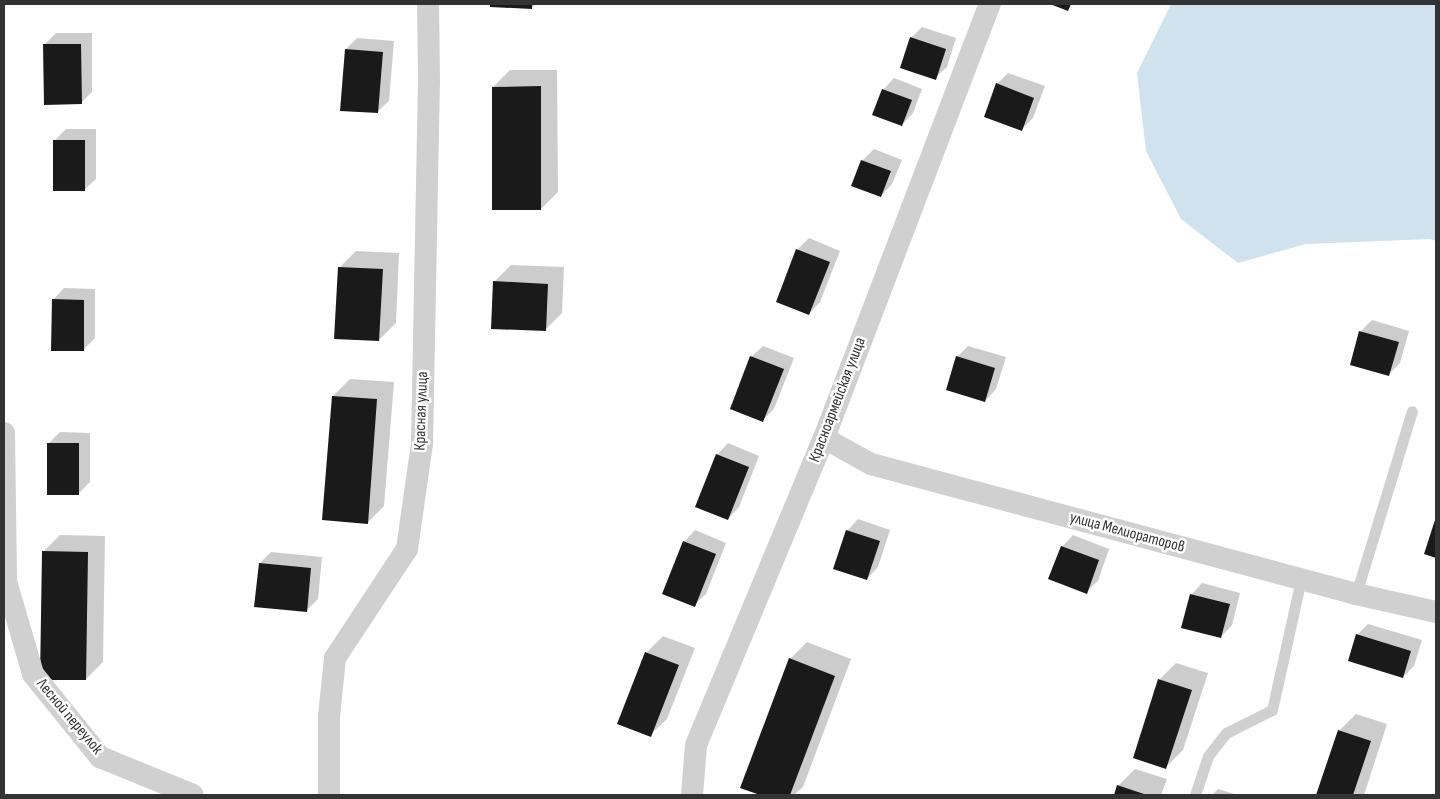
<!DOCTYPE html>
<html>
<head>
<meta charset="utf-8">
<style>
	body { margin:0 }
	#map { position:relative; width:1440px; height:799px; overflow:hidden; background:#fff; font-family:"Sofia Sans Condensed",sans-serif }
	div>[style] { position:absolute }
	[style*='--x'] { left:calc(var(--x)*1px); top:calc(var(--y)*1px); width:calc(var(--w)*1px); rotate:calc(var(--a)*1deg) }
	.water>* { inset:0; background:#cfe2ee }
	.shadow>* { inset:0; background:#0003 }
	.building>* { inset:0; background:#1a1a1a }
	.service>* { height:11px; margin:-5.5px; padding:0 5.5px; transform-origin:5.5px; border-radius:5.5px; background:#d0d0d0 }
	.minor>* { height:22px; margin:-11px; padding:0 11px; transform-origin:11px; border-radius:11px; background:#d0d0d0 }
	span { translate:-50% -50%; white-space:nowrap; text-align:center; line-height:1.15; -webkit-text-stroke:5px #fff; paint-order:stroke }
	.street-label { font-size:16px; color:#333 }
	.frame { position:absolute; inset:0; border:5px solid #333; pointer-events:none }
</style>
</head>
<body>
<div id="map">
	<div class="water">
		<div style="clip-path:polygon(1171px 4px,1436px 4px,1436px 241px,1430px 239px,1306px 244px,1238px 263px,1181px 219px,1146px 151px,1137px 73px)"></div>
	</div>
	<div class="shadow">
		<div style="clip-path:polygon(492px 4px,536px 4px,532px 8px,491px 6px)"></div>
		<div style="clip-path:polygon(922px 27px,956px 38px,947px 67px,935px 78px,911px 38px)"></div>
		<div style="clip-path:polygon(56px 33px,92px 33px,92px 92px,81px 103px,44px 45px)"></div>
		<div style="clip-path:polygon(357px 38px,394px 41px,389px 101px,377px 112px,346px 49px)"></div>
		<div style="clip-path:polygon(510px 70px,557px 70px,558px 192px,541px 209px,493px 87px)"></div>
		<div style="clip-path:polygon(1008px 73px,1045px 86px,1033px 118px,1022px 129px,997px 84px)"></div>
		<div style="clip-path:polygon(894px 78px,922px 89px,913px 113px,902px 125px,883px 90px)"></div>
		<div style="clip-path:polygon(66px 129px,96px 129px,96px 179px,84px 190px,55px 140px)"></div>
		<div style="clip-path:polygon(874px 149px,902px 160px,892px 184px,881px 196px,862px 161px)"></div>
		<div style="clip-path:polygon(809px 238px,840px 251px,820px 302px,809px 314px,797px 250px)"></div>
		<div style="clip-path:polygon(356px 251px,399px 253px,396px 323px,379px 340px,339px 268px)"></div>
		<div style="clip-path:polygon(511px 265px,564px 267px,562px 313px,545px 330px,494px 282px)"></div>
		<div style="clip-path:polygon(64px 288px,95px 289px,95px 338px,83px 350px,53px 300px)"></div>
		<div style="clip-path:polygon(1372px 320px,1409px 331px,1400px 363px,1388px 375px,1361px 331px)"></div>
		<div style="clip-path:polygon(763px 346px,794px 358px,774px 409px,762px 421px,751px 357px)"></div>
		<div style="clip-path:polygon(968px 346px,1006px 357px,996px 389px,985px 401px,957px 357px)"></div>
		<div style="clip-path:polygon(350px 379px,394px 382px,384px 506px,367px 523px,333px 396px)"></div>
		<div style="clip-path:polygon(60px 432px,90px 433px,90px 482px,78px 494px,48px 444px)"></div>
		<div style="clip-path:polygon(728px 443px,759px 456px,739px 507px,728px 519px,717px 455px)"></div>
		<div style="clip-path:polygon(858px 519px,890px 530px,878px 567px,867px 579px,847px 531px)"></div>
		<div style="clip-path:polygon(695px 530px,726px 543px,706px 594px,694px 605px,684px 542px)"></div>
		<div style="clip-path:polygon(60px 535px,105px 536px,103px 662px,86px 679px,43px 552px)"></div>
		<div style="clip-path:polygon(1073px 535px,1109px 549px,1098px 581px,1086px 592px,1062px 547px)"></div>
		<div style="clip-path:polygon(271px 552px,322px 557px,318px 599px,306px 611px,260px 563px)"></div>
		<div style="clip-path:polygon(1202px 583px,1240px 593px,1232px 625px,1221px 637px,1191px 595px)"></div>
		<div style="clip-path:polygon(1368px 624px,1422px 640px,1414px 666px,1403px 677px,1357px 635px)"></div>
		<div style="clip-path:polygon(663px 636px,695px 648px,667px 719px,650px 735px,646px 653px)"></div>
		<div style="clip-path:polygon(807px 642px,851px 659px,803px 787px,794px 795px,764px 795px,742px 787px,790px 659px)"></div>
		<div style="clip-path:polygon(1176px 663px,1208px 673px,1183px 750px,1166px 767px,1159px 680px)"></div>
		<div style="clip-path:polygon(1356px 714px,1387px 724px,1364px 795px,1318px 795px,1339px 731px)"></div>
		<div style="clip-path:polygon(1135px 769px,1167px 779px,1161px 795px,1115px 795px,1118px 786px)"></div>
		<div style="clip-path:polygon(1218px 789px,1238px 795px,1212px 795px)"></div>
	</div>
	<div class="building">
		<div style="clip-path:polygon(490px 4px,532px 4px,532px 9px,490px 7px)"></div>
		<div style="clip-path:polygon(1050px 4px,1071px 4px,1068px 11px)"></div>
		<div style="clip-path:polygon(910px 37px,946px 49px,936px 80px,900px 68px)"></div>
		<div style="clip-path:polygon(43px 44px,81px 44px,82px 104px,44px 105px)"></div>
		<div style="clip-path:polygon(345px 49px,383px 52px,378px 113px,340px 111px)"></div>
		<div style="clip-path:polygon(996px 83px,1034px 98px,1022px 131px,984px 117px)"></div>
		<div style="clip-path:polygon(541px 86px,541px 210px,492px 210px,492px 87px)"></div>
		<div style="clip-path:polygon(882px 89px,912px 100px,902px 126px,872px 115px)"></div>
		<div style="clip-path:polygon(53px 140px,85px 140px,85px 191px,53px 191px)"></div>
		<div style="clip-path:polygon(861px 160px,891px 171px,881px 197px,851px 186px)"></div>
		<div style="clip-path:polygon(796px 249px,830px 262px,809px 315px,776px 302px)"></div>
		<div style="clip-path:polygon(338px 267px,383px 269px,379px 341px,334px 339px)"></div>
		<div style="clip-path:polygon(493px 281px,548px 284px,546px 331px,491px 329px)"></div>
		<div style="clip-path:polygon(52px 299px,84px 300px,84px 351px,51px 351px)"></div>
		<div style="clip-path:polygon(1359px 331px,1399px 342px,1389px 376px,1350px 365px)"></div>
		<div style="clip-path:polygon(750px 356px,784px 369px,763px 422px,730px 409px)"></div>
		<div style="clip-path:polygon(956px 356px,995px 368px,985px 402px,946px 390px)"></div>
		<div style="clip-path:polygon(332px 396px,377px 399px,368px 524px,322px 520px)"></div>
		<div style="clip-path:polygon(47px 443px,79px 443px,79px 495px,47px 495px)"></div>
		<div style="clip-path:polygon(716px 454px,749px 467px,728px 520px,695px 507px)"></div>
		<div style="clip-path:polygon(1435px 520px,1436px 521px,1436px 558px,1424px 554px)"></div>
		<div style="clip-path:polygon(846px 530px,880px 541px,867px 580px,833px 569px)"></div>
		<div style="clip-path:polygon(683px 541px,716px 554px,695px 607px,662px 594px)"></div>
		<div style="clip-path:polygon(1061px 546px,1099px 560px,1087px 594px,1048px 579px)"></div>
		<div style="clip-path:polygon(42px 551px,88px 552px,86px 680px,40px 680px)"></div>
		<div style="clip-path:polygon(259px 563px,311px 568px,307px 612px,254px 607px)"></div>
		<div style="clip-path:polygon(1190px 594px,1230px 604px,1221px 638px,1181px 628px)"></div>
		<div style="clip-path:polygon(1356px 634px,1411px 651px,1403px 678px,1348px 661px)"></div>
		<div style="clip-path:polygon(645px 652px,679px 665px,651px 737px,617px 724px)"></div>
		<div style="clip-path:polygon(789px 658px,835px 676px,790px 795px,760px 795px,740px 788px)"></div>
		<div style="clip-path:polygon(1158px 679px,1192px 690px,1166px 769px,1133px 758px)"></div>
		<div style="clip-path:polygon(1338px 730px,1371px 741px,1353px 795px,1316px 795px)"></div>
		<div style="clip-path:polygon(1117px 785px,1147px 795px,1114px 795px)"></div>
	</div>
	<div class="service">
		<div style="--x:1356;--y:594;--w:191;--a:-73"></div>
		<div style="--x:1195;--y:795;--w:41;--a:-71.6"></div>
		<div style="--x:1208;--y:756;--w:29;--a:-52"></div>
		<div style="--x:1226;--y:733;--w:51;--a:-26.6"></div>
		<div style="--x:1272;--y:710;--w:134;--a:-77.5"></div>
	</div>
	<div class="minor">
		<div style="--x:4;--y:433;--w:148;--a:89.2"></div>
		<div style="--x:6;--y:581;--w:97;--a:73.8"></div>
		<div style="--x:33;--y:674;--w:107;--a:51.1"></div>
		<div style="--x:100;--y:757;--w:100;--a:22.2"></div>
		<div style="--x:824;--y:438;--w:54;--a:29"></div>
		<div style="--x:871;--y:464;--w:502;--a:15"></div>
		<div style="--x:1356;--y:594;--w:82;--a:12.7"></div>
		<div style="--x:329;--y:795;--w:79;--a:-90"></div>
		<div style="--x:329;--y:716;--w:58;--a:-84.1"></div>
		<div style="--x:335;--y:658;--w:131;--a:-56.6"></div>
		<div style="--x:407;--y:549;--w:106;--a:-81.9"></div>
		<div style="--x:422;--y:444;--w:362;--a:-88.9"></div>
		<div style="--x:429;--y:82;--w:78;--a:-90.7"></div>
		<div style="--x:692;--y:795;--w:50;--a:-85.4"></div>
		<div style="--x:696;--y:745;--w:333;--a:-67.4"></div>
		<div style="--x:824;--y:438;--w:465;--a:-69.1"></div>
	</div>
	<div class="street-label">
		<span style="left:838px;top:400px;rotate:-69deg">Красноармейская улица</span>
		<span style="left:422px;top:411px;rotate:-88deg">Красная улица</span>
		<span style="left:1127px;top:533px;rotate:15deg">улица Мелиораторов</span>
		<span style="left:69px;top:717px;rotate:50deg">Лесной переулок</span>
	</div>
	<div class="frame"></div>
</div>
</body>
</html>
